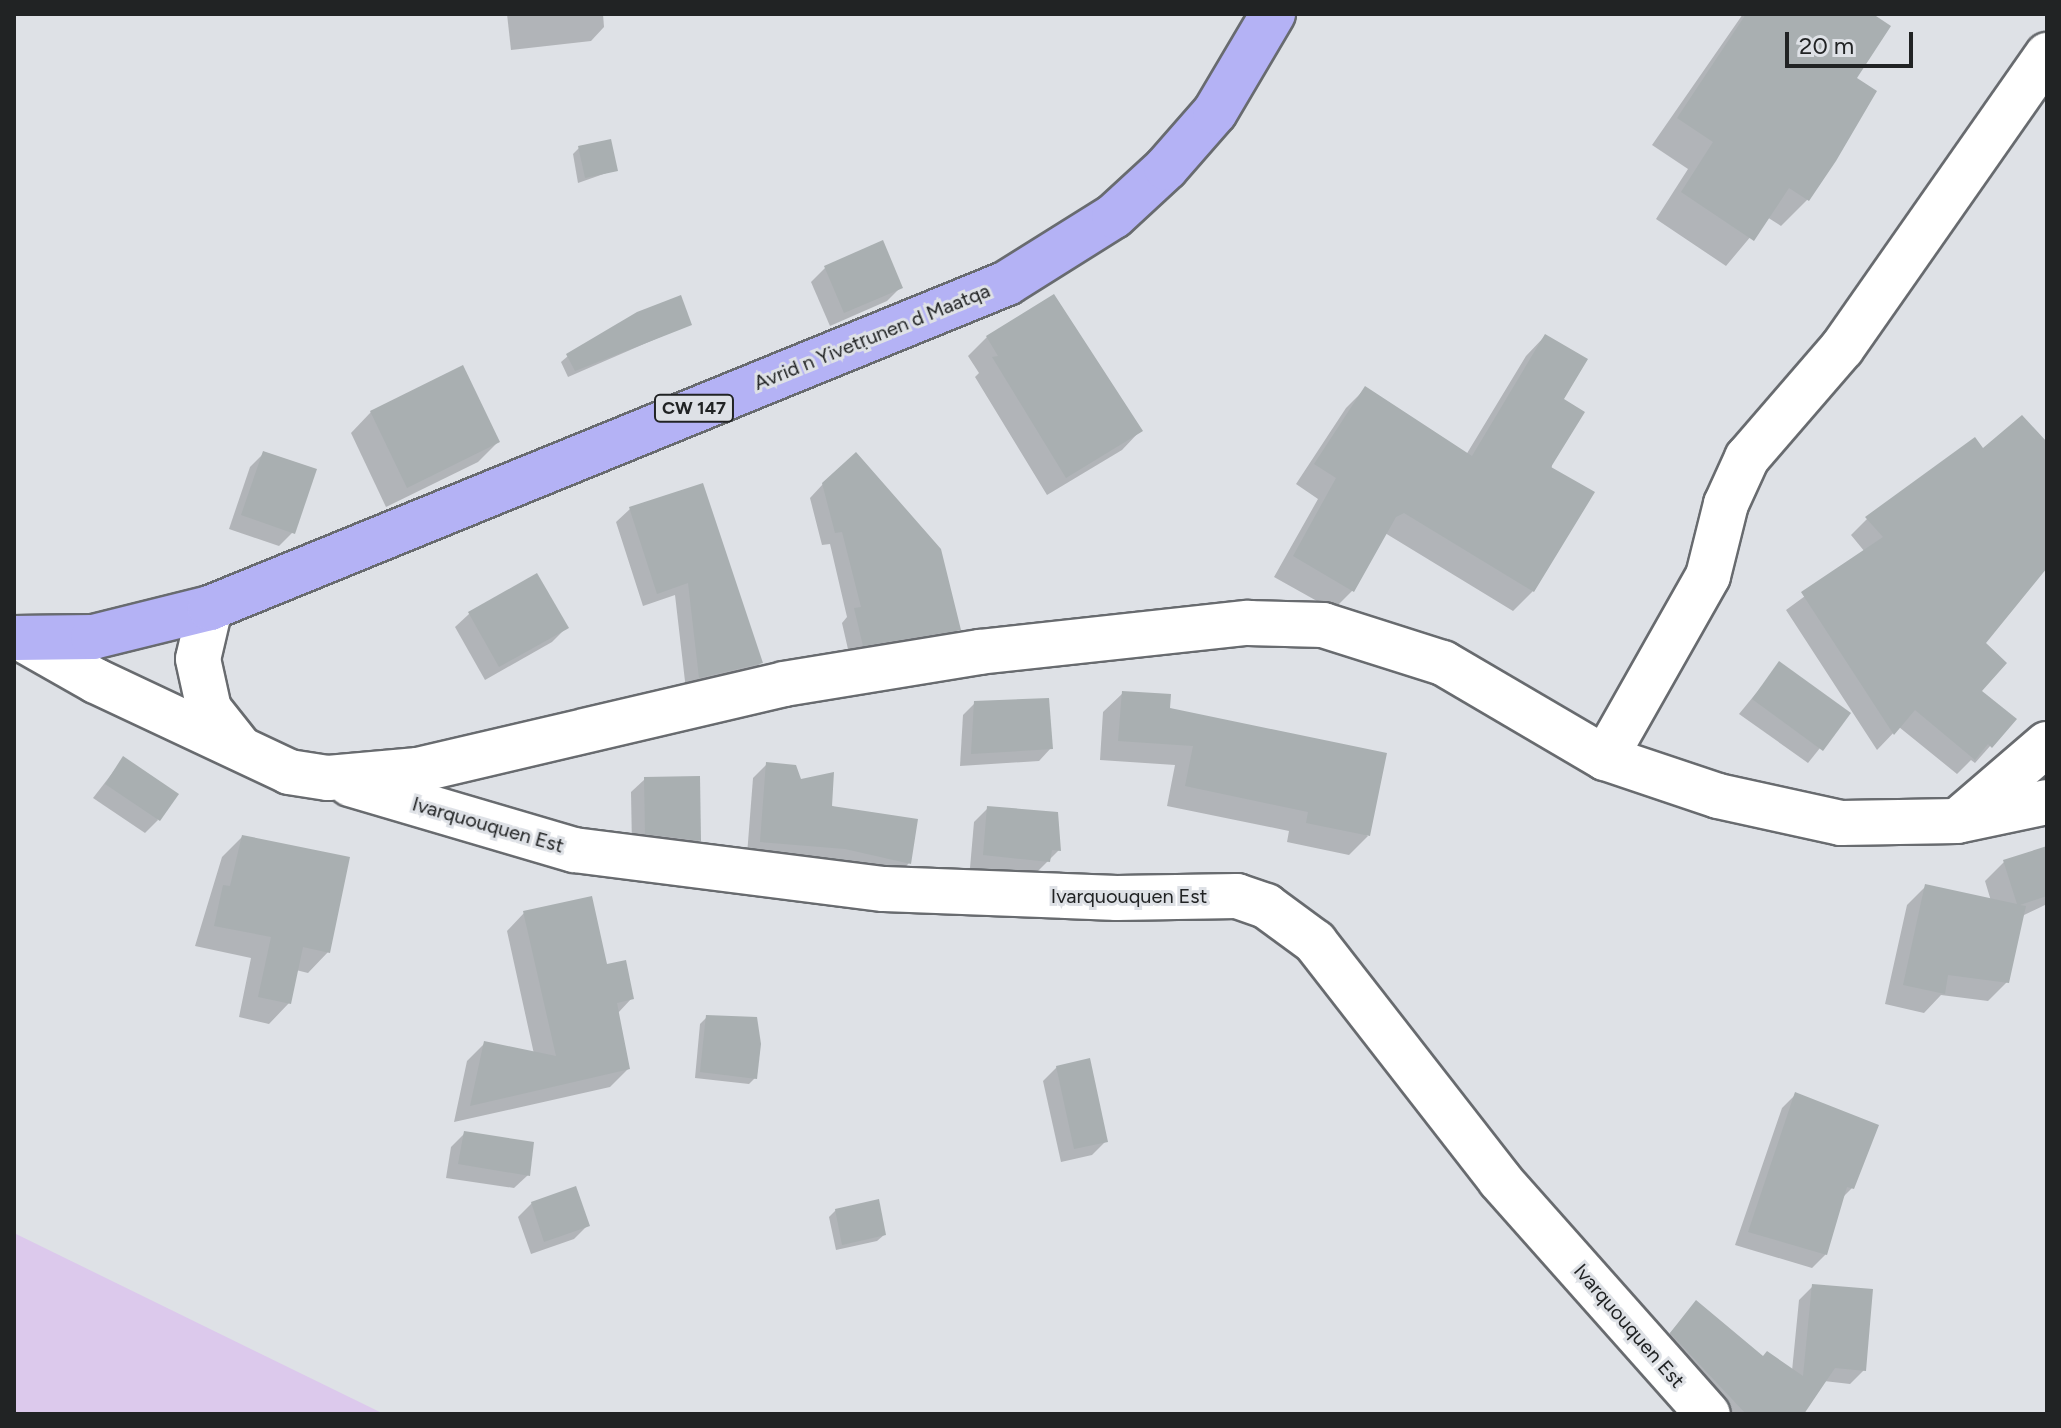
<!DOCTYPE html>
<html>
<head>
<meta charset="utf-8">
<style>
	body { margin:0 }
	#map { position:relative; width:2061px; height:1428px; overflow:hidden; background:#dee1e6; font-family:Figtree,sans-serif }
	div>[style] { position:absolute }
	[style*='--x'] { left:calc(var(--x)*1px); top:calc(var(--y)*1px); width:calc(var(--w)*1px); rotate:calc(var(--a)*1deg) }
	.green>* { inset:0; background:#dcc9ec }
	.shadow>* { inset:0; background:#0003 }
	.building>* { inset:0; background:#a9afb1 }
	.roads { filter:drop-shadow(2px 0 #686b6f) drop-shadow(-2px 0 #686b6f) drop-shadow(0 2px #686b6f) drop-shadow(0 -2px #686b6f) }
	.minor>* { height:44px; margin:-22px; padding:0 22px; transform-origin:22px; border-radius:22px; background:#fff }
	.major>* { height:44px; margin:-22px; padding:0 22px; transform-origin:22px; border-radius:22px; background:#b4b2f5 }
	span { translate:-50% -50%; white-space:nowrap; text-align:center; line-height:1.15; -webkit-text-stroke:6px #dee1e6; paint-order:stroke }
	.shield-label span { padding:2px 6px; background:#dee1e6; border:2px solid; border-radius:6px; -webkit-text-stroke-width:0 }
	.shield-label { font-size:18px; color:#212324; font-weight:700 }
	.street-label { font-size:20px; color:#212324 }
	.frame { position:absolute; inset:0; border:16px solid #212324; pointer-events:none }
	.scale { position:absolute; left:1785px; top:32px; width:128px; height:36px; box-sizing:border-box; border:4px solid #212324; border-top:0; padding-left:10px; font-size:24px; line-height:28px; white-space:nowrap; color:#212324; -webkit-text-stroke:6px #dee1e6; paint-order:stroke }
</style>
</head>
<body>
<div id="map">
	<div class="green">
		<div style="clip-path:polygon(14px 1233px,384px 1414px,14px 1414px)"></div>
	</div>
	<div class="shadow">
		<div style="clip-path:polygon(507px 14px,603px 14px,604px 27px,591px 41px,511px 50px)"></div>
		<div style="clip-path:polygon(1743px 14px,1869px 14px,1854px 78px,1875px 92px,1807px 200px,1781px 226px,1767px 217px,1726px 266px,1656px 219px,1688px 169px,1652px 145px)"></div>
		<div style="clip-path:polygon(579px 148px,615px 170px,578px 183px,573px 154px)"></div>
		<div style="clip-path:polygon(882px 243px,901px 287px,887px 301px,830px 326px,811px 282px,825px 268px)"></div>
		<div style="clip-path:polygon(690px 324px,568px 377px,561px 362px,568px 356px)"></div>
		<div style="clip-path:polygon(1545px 336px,1562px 399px,1533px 591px,1513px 611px,1385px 533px,1352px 591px,1333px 610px,1274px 577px,1318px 499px,1296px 484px,1346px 408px,1365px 389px,1466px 455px,1526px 356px)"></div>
		<div style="clip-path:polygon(987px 337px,1140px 431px,1122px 450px,1047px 495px,975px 377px,979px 373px,968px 356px)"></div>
		<div style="clip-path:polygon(371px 412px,498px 442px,478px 462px,386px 507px,351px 433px)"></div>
		<div style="clip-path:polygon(2047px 445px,2047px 564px,1984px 644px,1979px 691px,2014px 719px,1975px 763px,1971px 760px,1957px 774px,1899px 727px,1877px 750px,1786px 610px,1865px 552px,1851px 535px,1867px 519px,1983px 451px)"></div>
		<div style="clip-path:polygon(264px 453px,293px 532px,279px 546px,229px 529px,250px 467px)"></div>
		<div style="clip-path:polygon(823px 484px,959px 629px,946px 642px,850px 658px,842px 623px,847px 617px,830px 544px,822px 545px,810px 498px)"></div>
		<div style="clip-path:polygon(702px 486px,761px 663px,748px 676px,686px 690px,675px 595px,643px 606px,616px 522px,630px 509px)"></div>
		<div style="clip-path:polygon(469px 614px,566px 628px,552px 642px,485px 680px,455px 627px)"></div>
		<div style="clip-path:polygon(1780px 664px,1848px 713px,1808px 763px,1739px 714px)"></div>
		<div style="clip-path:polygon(1123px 693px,1167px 710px,1368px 836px,1349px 855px,1287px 842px,1289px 831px,1167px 806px,1175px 765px,1100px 760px,1103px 712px)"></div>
		<div style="clip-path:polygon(975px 703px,1051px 748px,1039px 761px,960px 766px,963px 715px)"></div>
		<div style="clip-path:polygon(124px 758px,158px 820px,145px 833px,93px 798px)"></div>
		<div style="clip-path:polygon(767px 764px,799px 781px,909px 863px,896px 877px,747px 855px,753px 778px)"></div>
		<div style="clip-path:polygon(645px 779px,699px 840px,685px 854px,632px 847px,631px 792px)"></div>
		<div style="clip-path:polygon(988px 808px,1059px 850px,1035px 874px,970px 868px,974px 822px)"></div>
		<div style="clip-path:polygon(242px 837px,328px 952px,308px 973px,296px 970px,289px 1003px,269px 1024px,239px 1017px,251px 958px,195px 946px,222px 857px)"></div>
		<div style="clip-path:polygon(2047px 848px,2047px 904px,2022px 916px,2007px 982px,1988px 1001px,1941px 995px,1924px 1013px,1885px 1004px,1907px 905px,1926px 886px,1991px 901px,1985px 881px,2004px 862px)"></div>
		<div style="clip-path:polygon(524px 913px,606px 966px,632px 998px,617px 1014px,628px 1069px,610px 1087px,454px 1122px,467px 1061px,485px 1043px,534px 1054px,507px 931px)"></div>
		<div style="clip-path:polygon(707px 1017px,755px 1078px,749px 1084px,695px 1078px,700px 1024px)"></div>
		<div style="clip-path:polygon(1057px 1067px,1106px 1141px,1092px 1155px,1061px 1162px,1043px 1081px)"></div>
		<div style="clip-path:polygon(1795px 1095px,1852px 1188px,1842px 1198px,1826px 1254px,1812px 1268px,1735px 1245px,1782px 1108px)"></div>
		<div style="clip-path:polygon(464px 1134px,528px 1175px,514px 1188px,446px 1178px,451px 1147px)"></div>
		<div style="clip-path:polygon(532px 1203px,587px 1226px,574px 1239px,531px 1254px,518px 1217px)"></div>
		<div style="clip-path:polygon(836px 1210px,884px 1235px,877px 1241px,836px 1250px,829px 1217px)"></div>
		<div style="clip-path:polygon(1813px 1286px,1864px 1370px,1850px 1384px,1824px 1381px,1802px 1414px,1717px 1414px,1657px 1348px,1696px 1303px,1762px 1358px,1792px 1371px,1799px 1300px)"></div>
	</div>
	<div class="building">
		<div style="clip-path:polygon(1746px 14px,1873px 14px,1891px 26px,1857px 78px,1877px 91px,1836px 161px,1809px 201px,1789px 188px,1754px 241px,1681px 192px,1713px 142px,1677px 118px)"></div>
		<div style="clip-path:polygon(611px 139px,618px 171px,585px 178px,578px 146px)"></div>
		<div style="clip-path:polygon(883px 240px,903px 288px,844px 313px,824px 266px)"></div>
		<div style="clip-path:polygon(1054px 294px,1143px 431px,1066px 478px,992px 357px,998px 356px,986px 336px)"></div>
		<div style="clip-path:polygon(681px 295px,692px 325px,575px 371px,566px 354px,637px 312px)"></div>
		<div style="clip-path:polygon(1545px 334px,1588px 359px,1564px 399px,1585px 412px,1551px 467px,1595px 492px,1534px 592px,1404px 513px,1396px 517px,1354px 592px,1293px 556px,1336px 478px,1314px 464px,1365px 386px,1472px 456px)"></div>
		<div style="clip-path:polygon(463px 365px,500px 442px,407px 488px,370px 411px)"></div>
		<div style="clip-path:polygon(2022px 415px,2047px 442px,2047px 568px,1986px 643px,2007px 663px,1982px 691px,2017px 719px,1992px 748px,1988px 744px,1975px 760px,1915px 710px,1894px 735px,1801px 592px,1883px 537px,1865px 517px,1975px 437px,1983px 448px)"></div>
		<div style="clip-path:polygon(263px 451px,317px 469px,295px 534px,241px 515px)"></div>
		<div style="clip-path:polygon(856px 452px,941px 549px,961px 630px,863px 646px,854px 608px,861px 607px,842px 532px,835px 533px,822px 483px)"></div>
		<div style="clip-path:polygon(703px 483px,763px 663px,699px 678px,688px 583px,657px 594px,629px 507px)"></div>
		<div style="clip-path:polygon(537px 573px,569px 628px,499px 667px,468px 612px)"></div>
		<div style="clip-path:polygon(1779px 661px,1851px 713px,1823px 751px,1752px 699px)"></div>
		<div style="clip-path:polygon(1122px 691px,1171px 694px,1170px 708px,1387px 753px,1370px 836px,1306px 823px,1308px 812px,1185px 786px,1193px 746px,1118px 741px)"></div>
		<div style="clip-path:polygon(1049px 698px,1053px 749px,971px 754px,974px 701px)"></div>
		<div style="clip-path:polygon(123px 756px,179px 794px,160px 821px,105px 784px)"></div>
		<div style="clip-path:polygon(766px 762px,796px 765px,801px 779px,834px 772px,832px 806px,918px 819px,911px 864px,845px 849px,760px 842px)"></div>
		<div style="clip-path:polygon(700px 776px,701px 841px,645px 834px,644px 777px)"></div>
		<div style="clip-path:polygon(987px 806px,1058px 812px,1061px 851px,1052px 850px,1050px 862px,983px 855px)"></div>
		<div style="clip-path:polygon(242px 835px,350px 857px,330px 953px,303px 947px,291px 1004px,258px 997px,271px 937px,214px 926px,223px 885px,230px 886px)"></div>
		<div style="clip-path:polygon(2047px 846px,2047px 896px,2020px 905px,2026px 906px,2009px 983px,1948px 975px,1945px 994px,1903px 985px,1925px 884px,2017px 904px,2003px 860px)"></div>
		<div style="clip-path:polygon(592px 896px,607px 964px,626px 960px,634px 999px,617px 1003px,630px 1069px,470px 1106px,484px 1041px,556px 1056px,523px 911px)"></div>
		<div style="clip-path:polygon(706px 1015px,757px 1017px,761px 1044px,757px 1079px,700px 1072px)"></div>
		<div style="clip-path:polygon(1090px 1058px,1108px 1142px,1074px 1149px,1056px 1066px)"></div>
		<div style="clip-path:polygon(1795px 1092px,1879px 1125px,1854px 1189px,1847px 1187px,1827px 1255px,1748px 1232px)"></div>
		<div style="clip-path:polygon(464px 1131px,534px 1142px,530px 1176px,458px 1164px)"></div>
		<div style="clip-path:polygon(576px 1186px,590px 1226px,544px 1242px,531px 1202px)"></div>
		<div style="clip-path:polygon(879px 1199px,886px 1235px,842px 1245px,835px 1209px)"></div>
		<div style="clip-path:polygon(1812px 1284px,1873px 1289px,1866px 1371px,1835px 1368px,1804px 1414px,1746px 1414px,1670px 1333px,1696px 1300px,1763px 1356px,1767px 1351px,1803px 1376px)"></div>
	</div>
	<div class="roads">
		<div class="minor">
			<div style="--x:210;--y:608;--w:52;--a:103.2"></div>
			<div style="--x:198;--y:659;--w:51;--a:77.6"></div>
			<div style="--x:209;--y:709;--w:50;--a:51.5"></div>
			<div style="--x:22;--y:639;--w:85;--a:29.6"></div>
			<div style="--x:96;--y:681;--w:213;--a:25.2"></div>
			<div style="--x:289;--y:772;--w:39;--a:9"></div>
			<div style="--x:328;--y:778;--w:90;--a:-5.1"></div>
			<div style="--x:418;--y:770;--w:376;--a:-13.2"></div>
			<div style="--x:784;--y:684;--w:198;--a:-9.3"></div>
			<div style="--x:979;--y:652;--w:271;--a:-6.2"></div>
			<div style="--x:1248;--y:623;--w:75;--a:1.5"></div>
			<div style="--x:1323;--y:625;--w:126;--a:17.6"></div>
			<div style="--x:1443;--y:663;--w:188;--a:30.4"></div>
			<div style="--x:1605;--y:758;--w:119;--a:18.6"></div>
			<div style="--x:1718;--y:796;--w:126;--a:12.4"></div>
			<div style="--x:1841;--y:823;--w:116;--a:-1"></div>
			<div style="--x:1957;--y:821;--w:92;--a:-11.9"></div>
			<div style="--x:1605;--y:758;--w:209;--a:-60.5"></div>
			<div style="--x:1708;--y:576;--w:74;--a:-76"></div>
			<div style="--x:1726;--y:504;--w:51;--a:-65.5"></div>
			<div style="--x:1747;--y:458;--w:145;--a:-49.2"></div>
			<div style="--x:1842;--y:348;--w:358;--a:-55"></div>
			<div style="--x:350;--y:784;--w:234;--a:16.4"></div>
			<div style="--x:574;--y:850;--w:312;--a:7.2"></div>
			<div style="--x:884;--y:889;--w:233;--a:2.2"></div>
			<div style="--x:1117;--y:898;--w:120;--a:-1"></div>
			<div style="--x:1237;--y:896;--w:31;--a:19"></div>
			<div style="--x:1266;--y:906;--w:61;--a:36.3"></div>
			<div style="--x:1315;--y:942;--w:301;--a:52.1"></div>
			<div style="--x:1500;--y:1180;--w:313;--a:48.4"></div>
			<div style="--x:1962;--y:817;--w:112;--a:-40.7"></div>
		</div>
		<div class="major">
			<div style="--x:14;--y:638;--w:79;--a:-0.7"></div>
			<div style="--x:93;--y:637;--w:121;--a:-13.9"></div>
			<div style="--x:210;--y:608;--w:861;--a:-22.18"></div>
			<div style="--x:1007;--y:283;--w:126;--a:-32.1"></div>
			<div style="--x:1114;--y:216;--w:71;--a:-42.7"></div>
			<div style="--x:1166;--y:168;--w:74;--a:-48.8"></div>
			<div style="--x:1215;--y:112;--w:114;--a:-59.4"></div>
		</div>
	</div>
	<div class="shield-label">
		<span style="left:694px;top:408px">CW 147</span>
	</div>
	<div class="street-label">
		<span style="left:872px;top:337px;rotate:-22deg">Avrid n Yivetṛunen d Maatqa</span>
		<span style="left:488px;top:825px;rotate:16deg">Ivarquouquen Est</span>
		<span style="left:1129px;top:896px">Ivarquouquen Est</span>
		<span style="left:1629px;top:1326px;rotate:49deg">Ivarquouquen Est</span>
	</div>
	<div class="frame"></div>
	<div class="scale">20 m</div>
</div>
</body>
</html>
